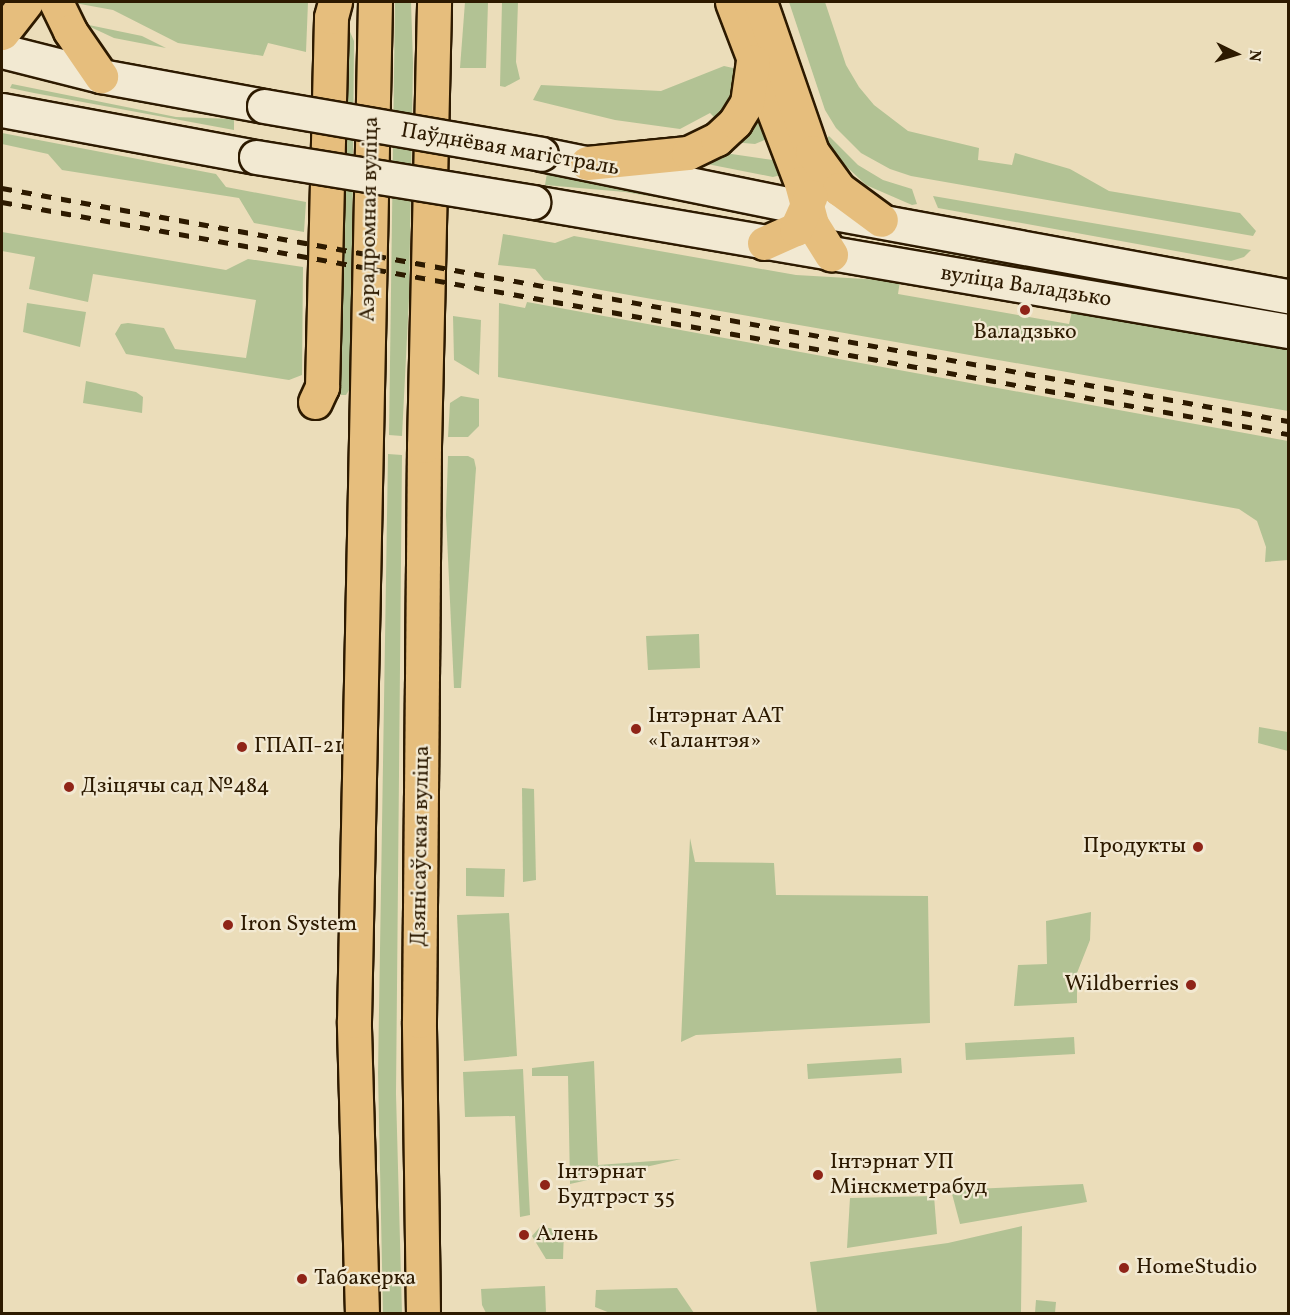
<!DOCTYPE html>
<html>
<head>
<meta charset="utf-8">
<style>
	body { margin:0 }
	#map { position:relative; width:1290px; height:1315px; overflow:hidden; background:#ebddba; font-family:Vollkorn,serif }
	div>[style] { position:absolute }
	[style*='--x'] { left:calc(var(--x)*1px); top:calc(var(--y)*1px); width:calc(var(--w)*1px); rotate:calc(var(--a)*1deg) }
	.green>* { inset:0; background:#b2c294 }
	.roads { filter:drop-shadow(2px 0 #2d1a00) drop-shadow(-2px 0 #2d1a00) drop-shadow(0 2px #2d1a00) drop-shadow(0 -2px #2d1a00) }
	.secondary>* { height:33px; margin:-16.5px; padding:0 16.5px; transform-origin:16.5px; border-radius:16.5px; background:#f2e9d2 }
	.primary>* { height:33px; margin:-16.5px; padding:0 16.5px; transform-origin:16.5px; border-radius:16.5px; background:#e6be7d }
	.rail>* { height:4.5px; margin-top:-2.25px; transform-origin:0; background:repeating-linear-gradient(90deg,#2d1a00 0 10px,transparent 0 20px) }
	.bridges { filter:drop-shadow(2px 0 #2d1a00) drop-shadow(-2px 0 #2d1a00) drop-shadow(0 2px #2d1a00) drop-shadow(0 -2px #2d1a00) }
	.secondary-bridge>* { height:33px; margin:-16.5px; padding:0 16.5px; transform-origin:16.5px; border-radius:16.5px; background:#f2e9d2 }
	.dots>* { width:16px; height:16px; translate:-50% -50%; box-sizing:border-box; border:3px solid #f2e9d2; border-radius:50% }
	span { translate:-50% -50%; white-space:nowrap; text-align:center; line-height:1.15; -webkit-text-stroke:4.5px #f2e9d2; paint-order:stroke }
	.street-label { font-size:22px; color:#2d1a00 }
	.poi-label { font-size:22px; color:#2d1a00 }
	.left { translate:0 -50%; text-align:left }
	.right { translate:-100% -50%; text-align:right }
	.frame { position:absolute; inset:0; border:3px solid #2d1a00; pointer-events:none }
	.north { position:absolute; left:1206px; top:24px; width:60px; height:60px; -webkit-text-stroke:4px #f2e9d2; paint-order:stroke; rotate:95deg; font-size:16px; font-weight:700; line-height:24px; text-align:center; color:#2d1a00 }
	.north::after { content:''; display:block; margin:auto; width:21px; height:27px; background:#2d1a00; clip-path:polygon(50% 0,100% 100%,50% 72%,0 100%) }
</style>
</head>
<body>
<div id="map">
	<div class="green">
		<div style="clip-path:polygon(69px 2px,308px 2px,306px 52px,268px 43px,263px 56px,178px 43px,113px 10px)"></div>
		<div style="clip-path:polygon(395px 2px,411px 2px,413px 63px,409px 298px,402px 436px,389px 435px)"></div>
		<div style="clip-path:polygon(465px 2px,488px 2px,486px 68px,460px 68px)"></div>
		<div style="clip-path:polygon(502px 2px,518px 2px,516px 62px,520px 79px,505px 87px,500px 86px)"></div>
		<div style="clip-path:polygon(789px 2px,825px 2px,846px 65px,859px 87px,874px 105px,908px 131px,979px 148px,978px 160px,1012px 165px,1015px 153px,1070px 169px,1109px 191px,1240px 213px,1256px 231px,1253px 236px,911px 176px,890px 169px,861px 153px,836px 128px,825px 110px)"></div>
		<div style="clip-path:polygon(84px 24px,142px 36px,166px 48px,114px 38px)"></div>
		<div style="clip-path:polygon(347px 25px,354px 41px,351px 387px,346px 395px,341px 395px,335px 389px)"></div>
		<div style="clip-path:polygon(724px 66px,733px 68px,739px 84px,725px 110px,715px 118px,710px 113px,680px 129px,615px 120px,533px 100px,541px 85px,661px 91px)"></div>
		<div style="clip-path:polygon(12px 84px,176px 117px,234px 119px,234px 130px,34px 93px,10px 88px)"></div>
		<div style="clip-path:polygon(760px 114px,769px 138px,755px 144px,732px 142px,735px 134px)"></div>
		<div style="clip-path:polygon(2px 133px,216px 174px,226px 187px,306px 202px,304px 232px,254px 223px,239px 198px,62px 170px,48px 154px,2px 144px)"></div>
		<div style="clip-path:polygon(829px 136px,858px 165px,883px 180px,912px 189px,917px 204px,912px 205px,866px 185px,831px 152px,825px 140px)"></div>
		<div style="clip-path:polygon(711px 151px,773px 160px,781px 175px,773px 177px,702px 163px)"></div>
		<div style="clip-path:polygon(547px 173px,775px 210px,756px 214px,625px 192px,545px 185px)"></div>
		<div style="clip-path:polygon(933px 196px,1098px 224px,1251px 250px,1244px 257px,1231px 261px,938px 208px)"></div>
		<div style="clip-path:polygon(2px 232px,226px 270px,248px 259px,303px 267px,302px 375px,289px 380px,126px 354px,115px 334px,121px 324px,128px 323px,164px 328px,175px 349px,246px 358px,256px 300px,93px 274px,88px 302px,29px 289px,35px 257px,2px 251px)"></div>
		<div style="clip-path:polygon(503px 234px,555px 243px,574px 236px,796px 275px,900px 281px,898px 294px,1069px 324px,1072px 311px,1137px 315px,1288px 341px,1288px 411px,544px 280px,535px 269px,498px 265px)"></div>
		<div style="clip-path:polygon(928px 245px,1288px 312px,1288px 317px,928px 250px)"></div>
		<div style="clip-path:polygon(527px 302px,1288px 441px,1288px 560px,1265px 562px,1266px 547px,1257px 521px,1239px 509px,498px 377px,499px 303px,525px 308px)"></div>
		<div style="clip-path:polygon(27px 303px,86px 312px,80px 347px,23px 332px)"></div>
		<div style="clip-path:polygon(453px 316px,481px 320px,479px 375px,454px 360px)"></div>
		<div style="clip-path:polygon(86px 381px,136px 392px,143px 397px,142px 413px,83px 403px)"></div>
		<div style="clip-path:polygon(461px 396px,479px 399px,479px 426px,468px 437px,448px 437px,450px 403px)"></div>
		<div style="clip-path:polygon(388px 454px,402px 455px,396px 1094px,402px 1314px,383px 1313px,378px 1073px)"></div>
		<div style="clip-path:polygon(448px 456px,468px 456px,474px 459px,476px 468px,461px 688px,454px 688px,446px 515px)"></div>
		<div style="clip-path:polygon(699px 634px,700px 668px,648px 670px,646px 636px)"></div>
		<div style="clip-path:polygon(1259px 727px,1288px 732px,1288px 756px,1288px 751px,1258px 743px)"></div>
		<div style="clip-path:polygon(522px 788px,534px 789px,536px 880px,523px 882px)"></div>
		<div style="clip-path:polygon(690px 838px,695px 862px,774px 863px,776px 895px,928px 896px,930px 1023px,696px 1035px,681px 1042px)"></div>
		<div style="clip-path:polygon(466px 868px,505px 869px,504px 897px,466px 896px)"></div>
		<div style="clip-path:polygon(1091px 912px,1090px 940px,1077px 973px,1077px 1003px,1014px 1006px,1018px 965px,1047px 964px,1046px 921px)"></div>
		<div style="clip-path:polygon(509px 913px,517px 1056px,464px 1061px,457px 915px)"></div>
		<div style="clip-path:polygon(1074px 1037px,1075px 1054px,966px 1060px,965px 1043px)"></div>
		<div style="clip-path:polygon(901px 1058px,902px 1073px,808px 1079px,807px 1064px)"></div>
		<div style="clip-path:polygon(594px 1061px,598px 1165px,681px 1159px,570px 1184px,568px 1076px,532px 1076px,532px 1068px)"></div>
		<div style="clip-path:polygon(523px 1069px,530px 1215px,520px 1217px,515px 1116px,465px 1117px,463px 1072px)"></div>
		<div style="clip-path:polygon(1083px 1184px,1087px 1202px,960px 1224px,951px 1190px)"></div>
		<div style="clip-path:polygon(934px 1196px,937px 1234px,847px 1248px,850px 1198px)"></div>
		<div style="clip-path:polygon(1022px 1226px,1021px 1313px,817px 1313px,810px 1262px,948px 1243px)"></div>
		<div style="clip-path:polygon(540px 1227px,564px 1230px,563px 1259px,546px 1259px,532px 1236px)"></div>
		<div style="clip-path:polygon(545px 1286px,546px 1313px,486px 1313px,482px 1305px,481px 1289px)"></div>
		<div style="clip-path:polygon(677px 1288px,694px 1313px,610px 1313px,595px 1307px,596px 1290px)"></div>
		<div style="clip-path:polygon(1036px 1300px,1056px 1302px,1055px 1313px,1035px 1313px)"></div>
	</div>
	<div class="roads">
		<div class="secondary">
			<div style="--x:2;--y:51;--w:102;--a:14.2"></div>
			<div style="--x:101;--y:76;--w:166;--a:10.4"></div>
			<div style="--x:2;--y:110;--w:258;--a:10.5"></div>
			<div style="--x:541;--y:154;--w:271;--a:11.5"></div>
			<div style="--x:807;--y:208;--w:489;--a:10.4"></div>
			<div style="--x:533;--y:202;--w:766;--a:9.7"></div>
		</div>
		<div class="primary">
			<div style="--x:56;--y:2;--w:32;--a:64"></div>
			<div style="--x:70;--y:31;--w:55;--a:55.4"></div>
			<div style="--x:732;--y:2;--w:194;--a:69.1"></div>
			<div style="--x:801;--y:183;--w:42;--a:75"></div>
			<div style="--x:812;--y:224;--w:36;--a:58"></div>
			<div style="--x:760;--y:2;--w:159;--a:70.9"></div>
			<div style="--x:812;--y:152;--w:46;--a:53.9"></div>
			<div style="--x:839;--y:189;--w:52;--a:36.4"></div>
			<div style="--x:2;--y:33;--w:39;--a:-52"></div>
			<div style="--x:587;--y:163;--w:101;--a:-5.7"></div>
			<div style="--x:688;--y:153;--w:32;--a:-26"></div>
			<div style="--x:717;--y:139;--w:25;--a:-43"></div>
			<div style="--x:735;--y:122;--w:22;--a:-58"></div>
			<div style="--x:747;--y:103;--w:42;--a:-81.9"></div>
			<div style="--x:764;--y:243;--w:35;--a:-24"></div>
			<div style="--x:796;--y:229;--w:36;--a:-66"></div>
			<div style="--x:315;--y:402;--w:17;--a:-65"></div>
			<div style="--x:322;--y:387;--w:370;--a:-88.6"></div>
			<div style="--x:331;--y:17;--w:16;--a:-75"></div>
			<div style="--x:362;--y:1314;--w:293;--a:-91.6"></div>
			<div style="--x:354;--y:1021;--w:1019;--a:-88.82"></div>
			<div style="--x:423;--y:1314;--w:293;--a:-90.8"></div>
			<div style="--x:419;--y:1021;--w:575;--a:-89.5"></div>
			<div style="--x:424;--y:446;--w:444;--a:-88.7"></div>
		</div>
	</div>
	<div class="rail">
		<div style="--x:2;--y:188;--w:1307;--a:10.27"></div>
		<div style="--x:2;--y:202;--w:1307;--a:10.23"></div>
	</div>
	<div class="bridges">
		<div class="secondary-bridge">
			<div style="--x:264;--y:106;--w:281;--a:9.8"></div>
			<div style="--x:256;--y:157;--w:281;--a:9.2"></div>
		</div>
	</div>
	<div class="dots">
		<div style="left:1025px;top:310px;background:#8f2418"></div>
		<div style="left:636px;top:729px;background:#8f2418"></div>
		<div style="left:242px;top:747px;background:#8f2418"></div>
		<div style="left:69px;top:787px;background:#8f2418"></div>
		<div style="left:1198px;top:847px;background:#8f2418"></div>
		<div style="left:228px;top:925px;background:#8f2418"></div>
		<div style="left:1191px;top:985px;background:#8f2418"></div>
		<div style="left:818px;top:1175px;background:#8f2418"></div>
		<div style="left:545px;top:1185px;background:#8f2418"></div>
		<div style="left:524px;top:1235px;background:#8f2418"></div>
		<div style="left:1124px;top:1268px;background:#8f2418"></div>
		<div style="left:302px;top:1279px;background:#8f2418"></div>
	</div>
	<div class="street-label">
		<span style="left:510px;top:150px;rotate:10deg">Паўднёвая магістраль</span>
		<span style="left:370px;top:219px;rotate:-89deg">Аэрадромная вуліца</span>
		<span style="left:1026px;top:287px;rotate:9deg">вуліца Валадзько</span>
		<span style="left:421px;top:846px;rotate:-89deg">Дзянісаўская вуліца</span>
	</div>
	<div class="poi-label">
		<span style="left:1025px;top:333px">Валадзько</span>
		<span class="left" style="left:648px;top:729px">Інтэрнат ААТ<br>«Галантэя»</span>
		<span class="left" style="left:254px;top:747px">ГПАП-21</span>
		<span class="left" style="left:81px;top:787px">Дзіцячы сад №484</span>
		<span class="right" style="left:1186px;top:847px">Продукты</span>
		<span class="left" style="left:240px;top:925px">Iron System</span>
		<span class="right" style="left:1179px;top:985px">Wildberries</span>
		<span class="left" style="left:830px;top:1175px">Інтэрнат УП<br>Мінскметрабуд</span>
		<span class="left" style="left:557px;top:1185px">Інтэрнат<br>Будтрэст 35</span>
		<span class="left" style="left:536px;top:1235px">Алень</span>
		<span class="left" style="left:1136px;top:1268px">HomeStudio</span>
		<span class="left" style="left:314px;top:1279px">Табакерка</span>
	</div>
	<div class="frame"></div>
	<div class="north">N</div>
</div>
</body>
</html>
